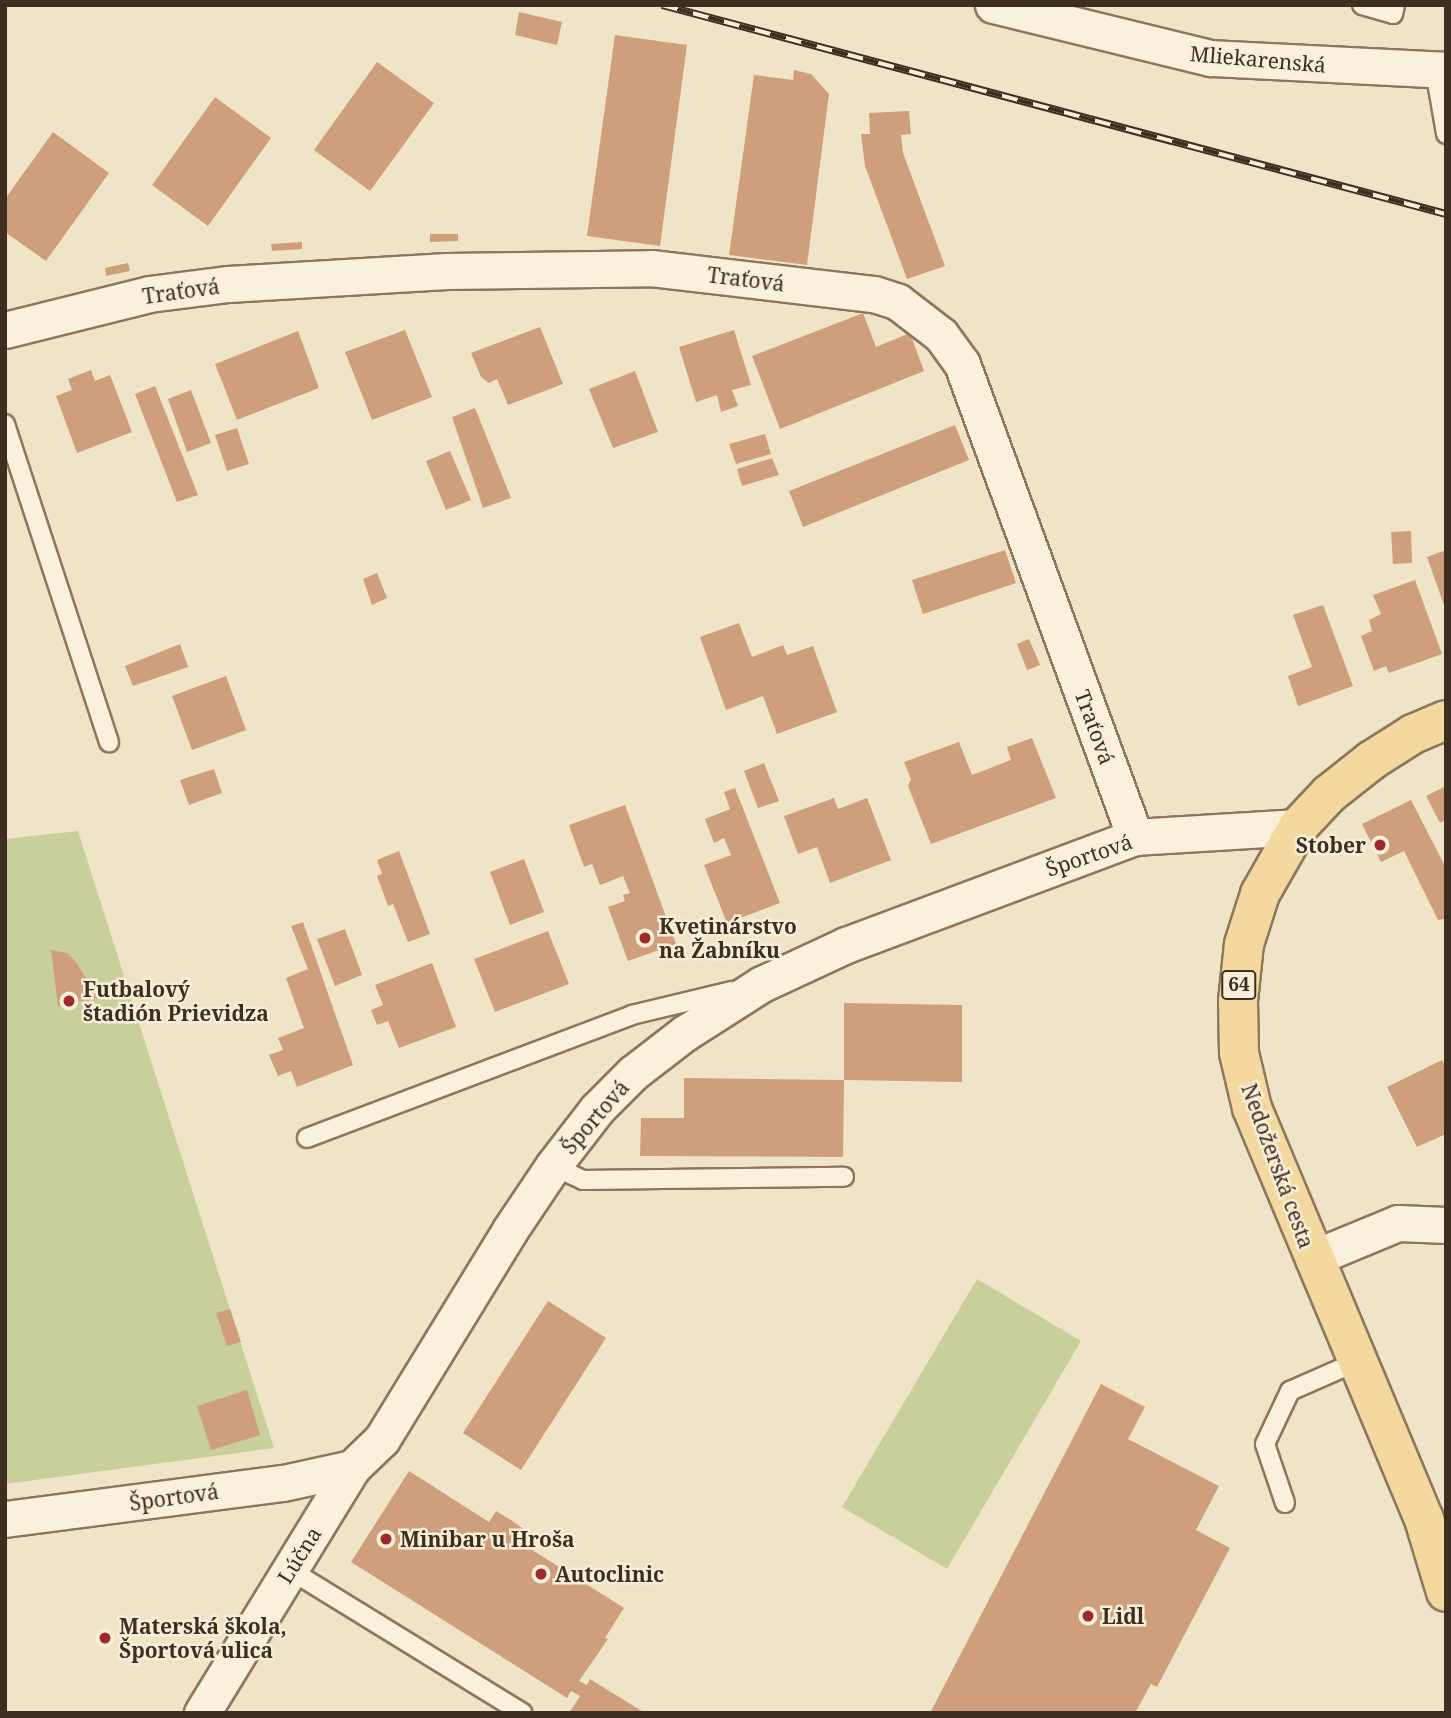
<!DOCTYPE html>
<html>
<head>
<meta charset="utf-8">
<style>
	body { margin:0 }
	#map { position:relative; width:1451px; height:1718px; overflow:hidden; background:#f0e4c8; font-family:"Noto Serif",serif }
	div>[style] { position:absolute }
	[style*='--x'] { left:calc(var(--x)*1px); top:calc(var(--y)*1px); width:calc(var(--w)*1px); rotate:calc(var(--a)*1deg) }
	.green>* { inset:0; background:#c9cf9b }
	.building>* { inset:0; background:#cf9f7d }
	.roads { filter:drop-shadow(2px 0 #8d765c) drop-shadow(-2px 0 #8d765c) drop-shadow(0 2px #8d765c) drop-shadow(0 -2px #8d765c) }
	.service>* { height:18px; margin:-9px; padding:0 9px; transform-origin:9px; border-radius:9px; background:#faf1dc }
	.minor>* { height:35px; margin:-17.5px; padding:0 17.5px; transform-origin:17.5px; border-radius:17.5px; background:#faf1dc }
	.primary>* { height:38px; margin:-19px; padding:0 19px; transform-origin:19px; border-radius:19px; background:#f3d9a0 }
	.rail>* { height:8px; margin-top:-4px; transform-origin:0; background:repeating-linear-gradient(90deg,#f7eed8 0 16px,#3d2e20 0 32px); box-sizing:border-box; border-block:2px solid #3d2e20 }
	.dots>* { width:19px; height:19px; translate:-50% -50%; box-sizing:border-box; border:4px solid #f7eed8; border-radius:50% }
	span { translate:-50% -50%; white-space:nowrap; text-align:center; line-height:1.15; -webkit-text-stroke:5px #f7eed8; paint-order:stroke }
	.shield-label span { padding:2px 5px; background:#f7eed8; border:2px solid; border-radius:5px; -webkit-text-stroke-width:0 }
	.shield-label { font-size:19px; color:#3d2e20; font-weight:700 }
	.street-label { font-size:21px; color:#3d2e20 }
	.poi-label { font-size:21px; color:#3d2e20; font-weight:700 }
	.right { translate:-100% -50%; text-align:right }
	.left { translate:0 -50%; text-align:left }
	.frame { position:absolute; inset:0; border:7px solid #3d2e20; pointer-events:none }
</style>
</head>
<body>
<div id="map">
	<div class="green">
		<div style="clip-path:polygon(78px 831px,274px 1448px,5px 1484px,5px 839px)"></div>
		<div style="clip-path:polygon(977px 1279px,1081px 1341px,947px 1569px,842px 1507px)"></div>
	</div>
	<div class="building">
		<div style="clip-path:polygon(519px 12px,562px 22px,557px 45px,515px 35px)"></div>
		<div style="clip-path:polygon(615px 35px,687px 45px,660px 246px,587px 236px)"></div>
		<div style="clip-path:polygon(377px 62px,434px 103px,370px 191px,314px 150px)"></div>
		<div style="clip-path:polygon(794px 70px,811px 74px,829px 94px,807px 265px,729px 255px,754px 75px,793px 80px)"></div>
		<div style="clip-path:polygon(215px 97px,271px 138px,208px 226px,152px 185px)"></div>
		<div style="clip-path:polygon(909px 111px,911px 134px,901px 135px,903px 153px,945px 266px,907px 279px,865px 166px,861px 134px,870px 134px,869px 113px)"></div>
		<div style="clip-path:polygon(53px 132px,109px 173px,46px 261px,5px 232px,5px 199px)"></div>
		<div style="clip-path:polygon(430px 234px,458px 234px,458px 241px,430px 242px)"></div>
		<div style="clip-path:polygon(302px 242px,302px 249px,272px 251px,271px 244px)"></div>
		<div style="clip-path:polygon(128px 263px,130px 271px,106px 276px,105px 268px)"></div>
		<div style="clip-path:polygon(863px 313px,876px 347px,910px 333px,924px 371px,780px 429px,752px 356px)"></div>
		<div style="clip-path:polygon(540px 327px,563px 384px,508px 405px,497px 379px,489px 383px,481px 377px,471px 353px)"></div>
		<div style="clip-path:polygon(405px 330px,432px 397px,372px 420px,345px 352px)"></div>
		<div style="clip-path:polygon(734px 330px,751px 385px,732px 390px,738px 406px,721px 412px,717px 395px,696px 402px,679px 347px)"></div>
		<div style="clip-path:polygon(298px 331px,319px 388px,237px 420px,215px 364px)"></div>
		<div style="clip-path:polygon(91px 370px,95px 381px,110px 375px,132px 432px,77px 453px,56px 396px,72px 390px,68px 379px)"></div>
		<div style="clip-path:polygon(635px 371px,658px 432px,613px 448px,589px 389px)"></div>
		<div style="clip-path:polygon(155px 386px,198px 495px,177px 502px,135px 394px)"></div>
		<div style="clip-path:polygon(191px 390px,211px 443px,187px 452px,168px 399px)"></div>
		<div style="clip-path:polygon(475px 408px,511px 498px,483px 508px,452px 417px)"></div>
		<div style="clip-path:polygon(955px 425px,969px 460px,803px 527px,789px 491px)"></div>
		<div style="clip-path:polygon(237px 428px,249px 464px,227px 471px,215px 435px)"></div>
		<div style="clip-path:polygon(765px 434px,771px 454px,736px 464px,729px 444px)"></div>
		<div style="clip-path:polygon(450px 451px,471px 500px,446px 510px,426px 461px)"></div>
		<div style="clip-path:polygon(772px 458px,779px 475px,742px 486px,737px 469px)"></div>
		<div style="clip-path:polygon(1411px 531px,1412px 563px,1393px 564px,1391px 532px)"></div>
		<div style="clip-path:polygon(1005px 550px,1016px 583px,923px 614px,912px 580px)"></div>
		<div style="clip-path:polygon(1446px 550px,1446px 608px,1445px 608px,1427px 557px)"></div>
		<div style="clip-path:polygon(377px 573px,387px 598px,372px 605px,363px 579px)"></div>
		<div style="clip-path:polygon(1415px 580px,1442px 654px,1389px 673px,1386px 666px,1374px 671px,1361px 636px,1372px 631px,1369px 620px,1381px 614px,1373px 595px)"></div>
		<div style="clip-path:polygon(1323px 605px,1353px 686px,1298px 706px,1288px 676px,1312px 667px,1293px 615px)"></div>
		<div style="clip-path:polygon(739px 623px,752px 657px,783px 645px,787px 655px,813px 646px,837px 712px,777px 734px,763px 696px,726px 710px,700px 637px)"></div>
		<div style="clip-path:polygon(1029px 639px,1040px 665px,1027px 670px,1017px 644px)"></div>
		<div style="clip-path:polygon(180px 644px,188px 667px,133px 686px,125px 666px)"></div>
		<div style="clip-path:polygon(226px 676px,246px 730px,192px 750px,172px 696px)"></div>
		<div style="clip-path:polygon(1032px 738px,1056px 798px,931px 844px,908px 786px,911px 779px,904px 762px,959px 742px,972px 775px,1011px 760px,1007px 747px)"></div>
		<div style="clip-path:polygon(764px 763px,779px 801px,758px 808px,744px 771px)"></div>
		<div style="clip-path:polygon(214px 769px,222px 793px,189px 805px,180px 780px)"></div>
		<div style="clip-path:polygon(1446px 786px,1446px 820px,1440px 823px,1426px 796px)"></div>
		<div style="clip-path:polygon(735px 788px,780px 903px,727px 923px,704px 865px,731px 855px,724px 838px,714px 843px,705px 819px,730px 809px,724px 792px)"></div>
		<div style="clip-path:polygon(834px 798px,838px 809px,867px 798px,891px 860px,830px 883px,817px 847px,798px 854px,784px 816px)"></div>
		<div style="clip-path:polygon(1411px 800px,1446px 868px,1446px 922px,1444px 919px,1438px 920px,1404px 851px,1381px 862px,1362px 824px)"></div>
		<div style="clip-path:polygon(625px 805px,676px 944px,628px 961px,608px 907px,625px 901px,623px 895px,630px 893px,623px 876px,600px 885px,592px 864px,584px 867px,569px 825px)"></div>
		<div style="clip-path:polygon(399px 851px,430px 934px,408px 942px,393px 904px,388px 906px,377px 876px,382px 874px,377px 860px)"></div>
		<div style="clip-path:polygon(524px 859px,544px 912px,510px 925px,490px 872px)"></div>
		<div style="clip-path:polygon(303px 922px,353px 1065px,297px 1087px,291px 1071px,278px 1076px,269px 1055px,283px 1050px,278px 1038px,304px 1028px,286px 978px,308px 969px,291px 926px)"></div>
		<div style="clip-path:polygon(345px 929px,362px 975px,335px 986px,317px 939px)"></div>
		<div style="clip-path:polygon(548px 931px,569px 984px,495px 1012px,474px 959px)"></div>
		<div style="clip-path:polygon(51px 950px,67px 953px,77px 963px,97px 998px,58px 1006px)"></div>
		<div style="clip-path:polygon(432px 963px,456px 1027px,399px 1048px,388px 1021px,377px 1025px,371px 1010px,383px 1005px,375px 985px)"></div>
		<div style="clip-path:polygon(844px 1003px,962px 1005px,962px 1082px,844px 1080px)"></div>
		<div style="clip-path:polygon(1442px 1060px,1446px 1068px,1446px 1134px,1417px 1147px,1387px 1087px)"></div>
		<div style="clip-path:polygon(684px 1078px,844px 1080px,843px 1157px,640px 1156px,641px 1118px,684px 1118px)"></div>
		<div style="clip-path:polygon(548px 1301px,606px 1338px,521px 1470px,463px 1433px)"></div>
		<div style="clip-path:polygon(230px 1309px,241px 1342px,227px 1346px,216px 1313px)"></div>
		<div style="clip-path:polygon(1101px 1384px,1145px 1407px,1128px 1439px,1219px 1486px,1196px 1530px,1230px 1548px,1157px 1687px,1151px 1684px,1135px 1713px,930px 1713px)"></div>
		<div style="clip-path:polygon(247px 1390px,260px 1435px,211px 1450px,197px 1406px)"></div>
		<div style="clip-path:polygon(409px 1471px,489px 1522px,496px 1511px,511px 1520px,525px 1530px,518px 1541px,624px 1608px,605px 1638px,608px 1639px,579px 1681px,587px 1685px,590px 1679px,645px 1713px,569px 1713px,580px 1696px,571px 1691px,567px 1698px,351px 1562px)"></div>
	</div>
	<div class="roads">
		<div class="service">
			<div style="--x:1362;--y:5;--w:32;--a:16"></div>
			<div style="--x:1393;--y:14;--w:9;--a:-77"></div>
			<div style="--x:1435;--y:70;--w:65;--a:80.2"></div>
			<div style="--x:5;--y:424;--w:335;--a:71.9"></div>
			<div style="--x:307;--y:1138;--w:347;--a:-20.7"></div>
			<div style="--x:632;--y:1015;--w:103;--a:-13.5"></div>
			<div style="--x:553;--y:1166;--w:33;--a:25"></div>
			<div style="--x:583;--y:1180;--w:261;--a:-0.7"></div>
			<div style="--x:1285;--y:1503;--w:62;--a:-108.7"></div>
			<div style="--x:1265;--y:1444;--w:59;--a:-64.7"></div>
			<div style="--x:1290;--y:1391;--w:72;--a:-23.7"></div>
			<div style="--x:290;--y:1570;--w:273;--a:31.6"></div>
		</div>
		<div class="minor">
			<div style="--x:993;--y:5;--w:224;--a:13.7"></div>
			<div style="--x:1211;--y:58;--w:235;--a:2.9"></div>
			<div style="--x:5;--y:330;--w:148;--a:-14"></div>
			<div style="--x:149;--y:294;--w:80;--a:-7.2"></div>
			<div style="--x:228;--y:284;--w:219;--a:-3.4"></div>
			<div style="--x:447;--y:271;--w:204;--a:-0.8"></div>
			<div style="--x:651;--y:268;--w:225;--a:6.7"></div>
			<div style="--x:874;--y:294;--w:25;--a:18"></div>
			<div style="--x:898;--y:302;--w:54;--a:37.5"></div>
			<div style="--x:941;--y:335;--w:36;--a:54"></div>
			<div style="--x:962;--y:364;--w:504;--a:69.91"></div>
			<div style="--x:1313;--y:1258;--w:92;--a:-22.4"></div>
			<div style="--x:1398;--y:1223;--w:48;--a:2.4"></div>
			<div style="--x:5;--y:1519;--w:280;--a:-7.4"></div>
			<div style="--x:283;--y:1483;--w:71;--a:-12.3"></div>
			<div style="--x:352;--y:1468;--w:42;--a:-44"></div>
			<div style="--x:382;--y:1439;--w:245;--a:-58.5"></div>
			<div style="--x:510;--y:1230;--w:77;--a:-56.1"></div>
			<div style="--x:553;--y:1166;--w:72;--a:-52.3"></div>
			<div style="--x:597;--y:1109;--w:51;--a:-45"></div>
			<div style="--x:633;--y:1073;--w:66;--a:-37.6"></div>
			<div style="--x:685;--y:1033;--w:91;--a:-32.5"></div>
			<div style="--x:762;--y:984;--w:93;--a:-24.9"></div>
			<div style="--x:846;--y:945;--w:309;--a:-20.5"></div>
			<div style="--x:1135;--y:837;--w:163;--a:-3.5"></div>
			<div style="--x:202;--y:1713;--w:287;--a:-58.5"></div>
		</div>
		<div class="primary">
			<div style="--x:1446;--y:720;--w:36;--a:157"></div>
			<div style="--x:1413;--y:734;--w:49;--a:147.6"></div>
			<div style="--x:1372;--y:760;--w:55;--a:141.7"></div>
			<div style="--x:1329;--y:794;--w:45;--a:133.2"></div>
			<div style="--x:1298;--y:827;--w:77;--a:119.6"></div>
			<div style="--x:1260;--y:894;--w:52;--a:107.7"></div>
			<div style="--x:1244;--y:944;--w:57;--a:96"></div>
			<div style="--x:1238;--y:1001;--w:52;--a:88.9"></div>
			<div style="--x:1239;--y:1053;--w:57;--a:76.7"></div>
			<div style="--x:1252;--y:1108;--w:446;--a:67.3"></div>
			<div style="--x:1424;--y:1519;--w:76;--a:73.2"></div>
		</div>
	</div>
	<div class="rail">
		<div style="--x:662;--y:5;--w:811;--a:14.93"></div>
	</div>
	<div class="dots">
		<div style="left:1380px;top:845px;background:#9e2a2b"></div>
		<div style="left:645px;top:938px;background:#9e2a2b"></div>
		<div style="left:69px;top:1001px;background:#9e2a2b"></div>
		<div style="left:386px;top:1539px;background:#9e2a2b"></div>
		<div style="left:541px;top:1574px;background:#9e2a2b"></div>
		<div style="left:1088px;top:1616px;background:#9e2a2b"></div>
		<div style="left:105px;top:1638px;background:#9e2a2b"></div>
	</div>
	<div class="shield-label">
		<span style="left:1239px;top:985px">64</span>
	</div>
	<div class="street-label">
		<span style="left:1258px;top:59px;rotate:5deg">Mliekarenská</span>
		<span style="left:746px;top:279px;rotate:7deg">Traťová</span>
		<span style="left:181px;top:291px;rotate:-8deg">Traťová</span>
		<span style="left:1095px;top:727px;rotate:70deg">Traťová</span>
		<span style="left:1089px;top:855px;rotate:-19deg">Športová</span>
		<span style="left:595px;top:1117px;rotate:-49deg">Športová</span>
		<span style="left:1278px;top:1166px;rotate:70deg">Nedožerská cesta</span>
		<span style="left:174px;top:1497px;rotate:-8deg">Športová</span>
		<span style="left:299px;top:1555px;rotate:-58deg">Lúčna</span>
	</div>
	<div class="poi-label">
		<span class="right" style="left:1366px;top:845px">Stober</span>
		<span class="left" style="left:659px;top:938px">Kvetinárstvo<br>na Žabníku</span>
		<span class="left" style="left:83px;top:1001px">Futbalový<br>štadión Prievidza</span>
		<span class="left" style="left:400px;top:1539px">Minibar u Hroša</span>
		<span class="left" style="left:555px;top:1574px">Autoclinic</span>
		<span class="left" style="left:1102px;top:1616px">Lidl</span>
		<span class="left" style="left:119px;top:1638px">Materská škola,<br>Športová ulica</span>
	</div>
	<div class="frame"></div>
</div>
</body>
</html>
